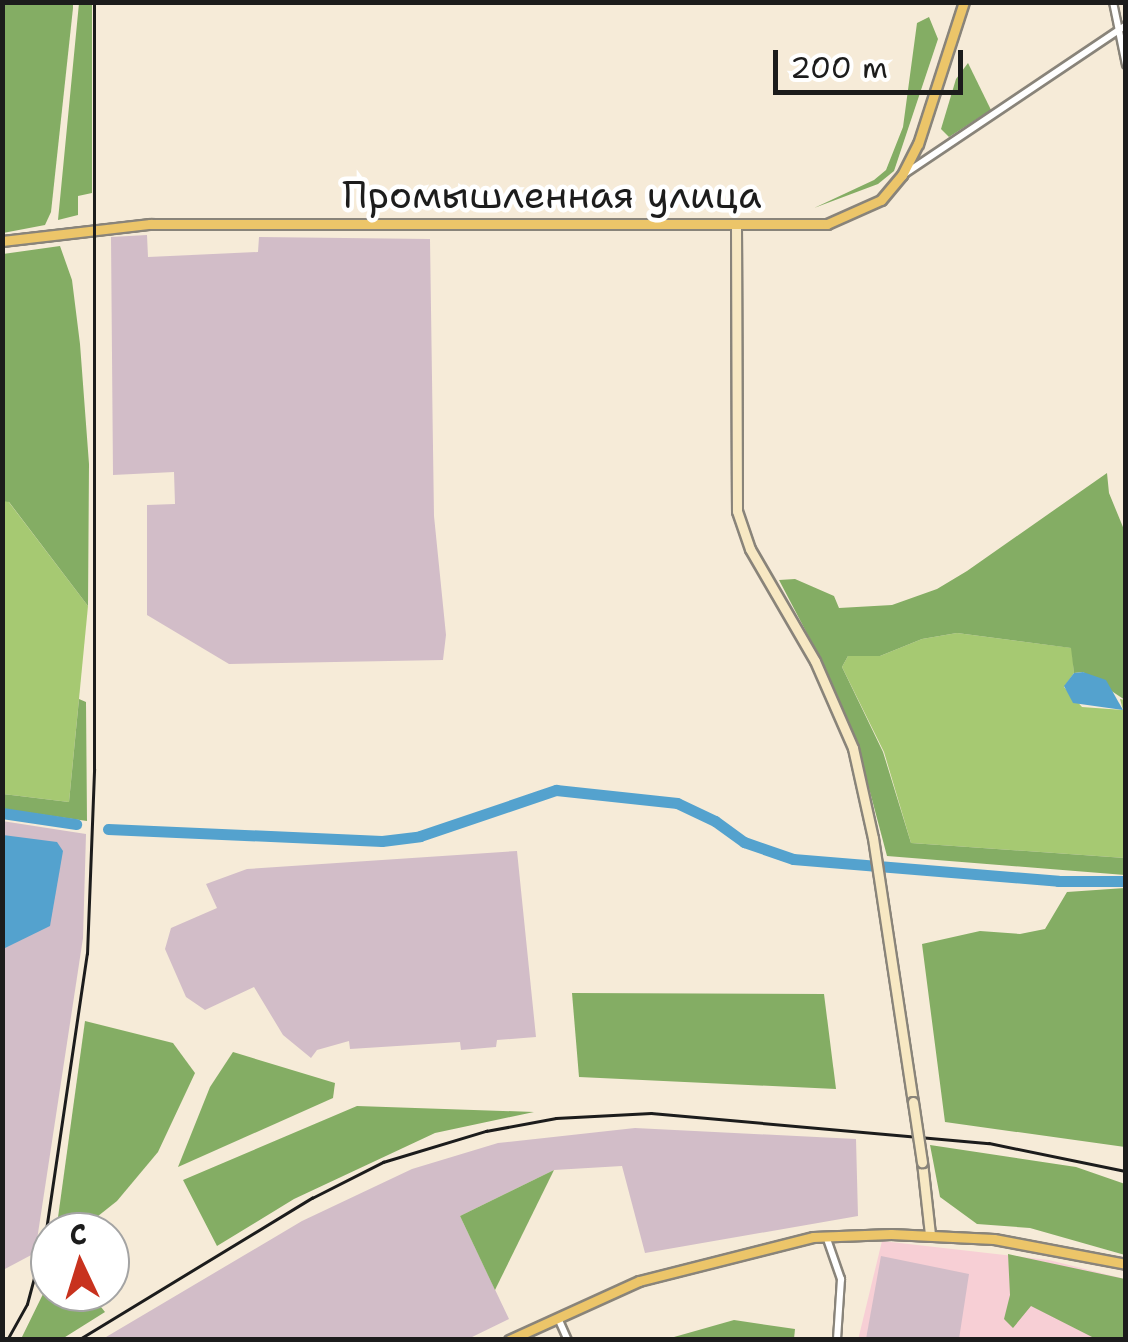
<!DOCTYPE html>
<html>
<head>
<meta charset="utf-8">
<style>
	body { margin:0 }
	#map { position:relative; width:1128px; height:1342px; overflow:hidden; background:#f6ebd8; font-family:"Shantell Sans",sans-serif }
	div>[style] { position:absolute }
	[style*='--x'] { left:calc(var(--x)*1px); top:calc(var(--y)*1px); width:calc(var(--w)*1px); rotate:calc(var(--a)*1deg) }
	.built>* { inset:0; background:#f7cfd5 }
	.industrial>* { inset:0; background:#d2bdc8 }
	.green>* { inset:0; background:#a6c972 }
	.forest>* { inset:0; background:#84ad64 }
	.water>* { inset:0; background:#54a2ce }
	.river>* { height:11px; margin:-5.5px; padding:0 5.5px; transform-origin:5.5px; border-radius:5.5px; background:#54a2ce }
	.roads { filter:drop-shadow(2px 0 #89847a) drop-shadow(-2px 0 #89847a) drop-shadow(0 2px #89847a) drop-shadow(0 -2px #89847a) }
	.street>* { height:6px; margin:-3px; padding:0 3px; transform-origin:3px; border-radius:3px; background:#fff }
	.secondary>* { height:9px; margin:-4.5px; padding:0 4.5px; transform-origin:4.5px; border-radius:4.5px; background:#f7e8c3 }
	.primary>* { height:9px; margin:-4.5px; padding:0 4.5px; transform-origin:4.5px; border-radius:4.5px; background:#ecc569 }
	.rail>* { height:2.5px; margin:-1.25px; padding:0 1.25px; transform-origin:1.25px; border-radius:1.25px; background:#1c1c1c }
	.bridges { filter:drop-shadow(2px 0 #89847a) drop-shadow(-2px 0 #89847a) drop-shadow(0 2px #89847a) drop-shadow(0 -2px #89847a) }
	.secondary-bridge>* { height:9px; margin:-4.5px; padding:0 4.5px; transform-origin:4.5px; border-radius:4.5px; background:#f7e8c3 }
	span { translate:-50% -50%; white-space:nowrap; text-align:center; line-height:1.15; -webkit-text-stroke:9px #fff; paint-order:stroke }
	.street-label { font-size:38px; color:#1c1c1c }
	.frame { position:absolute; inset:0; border:5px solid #1c1c1c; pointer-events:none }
	.north { position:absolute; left:30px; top:1212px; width:100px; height:100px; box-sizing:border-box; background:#fff; border:2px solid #a4a4a4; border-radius:50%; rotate:356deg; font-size:28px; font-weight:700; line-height:40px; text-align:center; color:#1c1c1c }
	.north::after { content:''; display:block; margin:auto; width:35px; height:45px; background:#c8321e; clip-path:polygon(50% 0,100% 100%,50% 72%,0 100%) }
	.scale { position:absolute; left:773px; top:50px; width:190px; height:45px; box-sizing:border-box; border:5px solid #1c1c1c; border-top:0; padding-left:12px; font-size:30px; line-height:35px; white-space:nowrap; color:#1c1c1c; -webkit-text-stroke:8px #fff; paint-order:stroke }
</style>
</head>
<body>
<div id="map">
	<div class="built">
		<div style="clip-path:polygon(882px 1241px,1049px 1260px,1125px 1279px,1125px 1339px,858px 1340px)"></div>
	</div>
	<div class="industrial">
		<div style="clip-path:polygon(147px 235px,148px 257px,258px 252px,259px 237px,430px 239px,434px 516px,446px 635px,443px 660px,229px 664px,147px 615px,147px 505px,175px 504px,174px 472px,113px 475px,111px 237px)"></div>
		<div style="clip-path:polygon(2px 821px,86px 834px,83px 938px,35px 1253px,3px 1270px)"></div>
		<div style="clip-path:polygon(517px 851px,536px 1037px,497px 1040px,496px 1047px,461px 1050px,460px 1042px,350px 1049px,349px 1041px,317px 1050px,311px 1058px,283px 1035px,254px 987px,205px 1010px,186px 997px,165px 949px,171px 928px,217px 908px,206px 884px,247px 869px)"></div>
		<div style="clip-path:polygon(635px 1128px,856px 1139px,858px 1216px,645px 1253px,622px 1166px,554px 1170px,460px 1216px,509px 1319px,468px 1339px,101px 1340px,302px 1221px,412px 1169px,498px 1143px)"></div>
		<div style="clip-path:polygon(881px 1256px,969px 1274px,959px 1339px,866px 1339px)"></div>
	</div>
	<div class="green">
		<div style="clip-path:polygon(3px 501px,8px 501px,88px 606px,69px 802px,3px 794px)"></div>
		<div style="clip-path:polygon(957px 633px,1072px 648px,1074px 673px,1064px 687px,1082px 707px,1123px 710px,1120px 699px,1125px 700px,1125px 858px,911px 843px,884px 752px,842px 667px,848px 656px,880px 656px,922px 639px)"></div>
	</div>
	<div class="forest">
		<div style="clip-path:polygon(2px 3px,73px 3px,73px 8px,51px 212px,45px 225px,3px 233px)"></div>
		<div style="clip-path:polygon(79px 3px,92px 3px,92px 193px,78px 196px,78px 215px,58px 220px)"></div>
		<div style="clip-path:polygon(929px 17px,938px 39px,894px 171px,878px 184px,814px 208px,874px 180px,886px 170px,903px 127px,917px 23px)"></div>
		<div style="clip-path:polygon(968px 63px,991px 110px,949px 137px,941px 129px,956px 79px)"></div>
		<div style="clip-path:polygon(60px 246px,72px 280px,80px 344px,89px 464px,88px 606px,9px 502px,3px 501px,3px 254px)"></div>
		<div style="clip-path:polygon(1107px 473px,1109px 493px,1125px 532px,1125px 700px,1083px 672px,1074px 673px,1071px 648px,957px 633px,922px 639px,880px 656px,848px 656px,842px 667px,883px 752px,911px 843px,1125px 858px,1125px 875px,887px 856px,861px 758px,822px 662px,779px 580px,795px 579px,834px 596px,839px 608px,892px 605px,937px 589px,967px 571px)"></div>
		<div style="clip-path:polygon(79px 699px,86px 702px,87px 821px,3px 809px,3px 794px,69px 802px)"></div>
		<div style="clip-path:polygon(1125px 888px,1125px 1147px,945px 1122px,922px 944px,980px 931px,1020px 934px,1045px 929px,1067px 892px)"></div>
		<div style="clip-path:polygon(572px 993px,824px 994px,836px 1089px,579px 1077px)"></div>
		<div style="clip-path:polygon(85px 1021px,173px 1043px,195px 1073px,158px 1152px,117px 1201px,78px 1232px,56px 1232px)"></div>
		<div style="clip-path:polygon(233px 1052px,335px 1083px,333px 1098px,178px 1167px,210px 1087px)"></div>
		<div style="clip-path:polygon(357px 1106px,534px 1112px,435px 1133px,294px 1199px,217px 1246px,183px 1180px)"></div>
		<div style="clip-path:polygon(930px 1145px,1076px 1167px,1125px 1184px,1125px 1255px,1030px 1228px,977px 1224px,940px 1197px)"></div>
		<div style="clip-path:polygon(554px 1170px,495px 1290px,460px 1216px)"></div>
		<div style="clip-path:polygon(1008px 1254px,1125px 1279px,1125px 1339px,1096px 1339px,1031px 1306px,1013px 1328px,1004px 1319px,1010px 1295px)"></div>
		<div style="clip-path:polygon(49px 1261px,50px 1292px,89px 1292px,105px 1312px,62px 1339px,21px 1339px,43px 1294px)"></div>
		<div style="clip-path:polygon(734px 1320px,795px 1329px,794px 1339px,667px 1339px)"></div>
	</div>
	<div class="water">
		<div style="clip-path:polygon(1083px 672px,1106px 680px,1123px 710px,1073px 703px,1064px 686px,1074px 673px)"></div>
		<div style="clip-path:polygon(3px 835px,57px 842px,63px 851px,50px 926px,3px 949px)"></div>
	</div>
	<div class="river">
		<div style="--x:2;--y:813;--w:75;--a:8.5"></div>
		<div style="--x:108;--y:829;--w:274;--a:2.5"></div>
		<div style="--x:382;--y:841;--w:38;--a:-7"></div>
		<div style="--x:420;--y:836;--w:144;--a:-18.7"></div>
		<div style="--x:556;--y:790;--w:122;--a:6.1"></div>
		<div style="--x:677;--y:803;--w:42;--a:25.3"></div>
		<div style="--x:715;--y:821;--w:36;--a:36"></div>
		<div style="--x:744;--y:842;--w:52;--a:19.1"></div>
		<div style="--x:793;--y:859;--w:266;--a:4.7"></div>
		<div style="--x:1058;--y:881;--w:68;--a:0"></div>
	</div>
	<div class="roads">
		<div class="street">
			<div style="--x:1113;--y:2;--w:64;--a:78.3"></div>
			<div style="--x:903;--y:175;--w:269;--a:-33.9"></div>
			<div style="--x:826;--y:1236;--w:46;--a:70.8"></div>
			<div style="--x:841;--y:1279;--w:61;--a:93.8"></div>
			<div style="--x:558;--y:1318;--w:24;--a:66"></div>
		</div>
		<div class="secondary">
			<div style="--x:736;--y:225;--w:286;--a:89.8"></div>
			<div style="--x:737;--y:511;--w:40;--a:71.1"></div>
			<div style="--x:750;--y:549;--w:129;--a:59.9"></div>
			<div style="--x:815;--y:661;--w:95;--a:66.4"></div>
			<div style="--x:853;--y:748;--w:92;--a:77.5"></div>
			<div style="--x:873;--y:838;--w:267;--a:81.4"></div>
			<div style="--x:922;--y:1162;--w:73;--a:83.7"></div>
		</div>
		<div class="primary">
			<div style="--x:2;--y:241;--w:149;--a:-6.6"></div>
			<div style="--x:150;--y:224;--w:677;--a:0"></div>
			<div style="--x:827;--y:224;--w:59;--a:-24"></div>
			<div style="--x:881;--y:200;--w:33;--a:-50"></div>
			<div style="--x:902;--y:175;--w:35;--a:-63"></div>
			<div style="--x:918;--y:144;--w:149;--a:-72.1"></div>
			<div style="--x:509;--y:1340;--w:143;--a:-24.4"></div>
			<div style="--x:639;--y:1281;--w:179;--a:-14.2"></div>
			<div style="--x:813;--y:1237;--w:78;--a:-2.2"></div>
			<div style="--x:891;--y:1234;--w:103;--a:2.8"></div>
			<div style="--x:994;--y:1239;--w:134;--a:10.7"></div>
		</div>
	</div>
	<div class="rail">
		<div style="--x:7;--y:1340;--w:41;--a:-60.9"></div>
		<div style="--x:27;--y:1304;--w:69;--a:-75"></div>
		<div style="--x:45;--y:1237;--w:286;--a:-81.6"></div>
		<div style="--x:87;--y:954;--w:185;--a:-87.8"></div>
		<div style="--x:94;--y:769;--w:767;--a:-90"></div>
		<div style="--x:78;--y:1340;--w:274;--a:-31.3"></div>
		<div style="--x:312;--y:1198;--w:80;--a:-26.9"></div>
		<div style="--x:383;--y:1162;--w:108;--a:-16.8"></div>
		<div style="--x:486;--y:1131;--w:71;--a:-10.5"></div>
		<div style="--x:556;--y:1118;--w:95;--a:-3"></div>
		<div style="--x:651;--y:1113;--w:339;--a:5.1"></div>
		<div style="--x:989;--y:1143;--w:140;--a:11.6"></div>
	</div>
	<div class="bridges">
		<div class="secondary-bridge">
			<div style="--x:913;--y:1102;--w:61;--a:81.5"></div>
		</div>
	</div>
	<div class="street-label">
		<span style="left:552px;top:195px">Промышленная улица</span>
	</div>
	<div class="frame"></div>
	<div class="north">С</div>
	<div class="scale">200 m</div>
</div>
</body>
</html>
